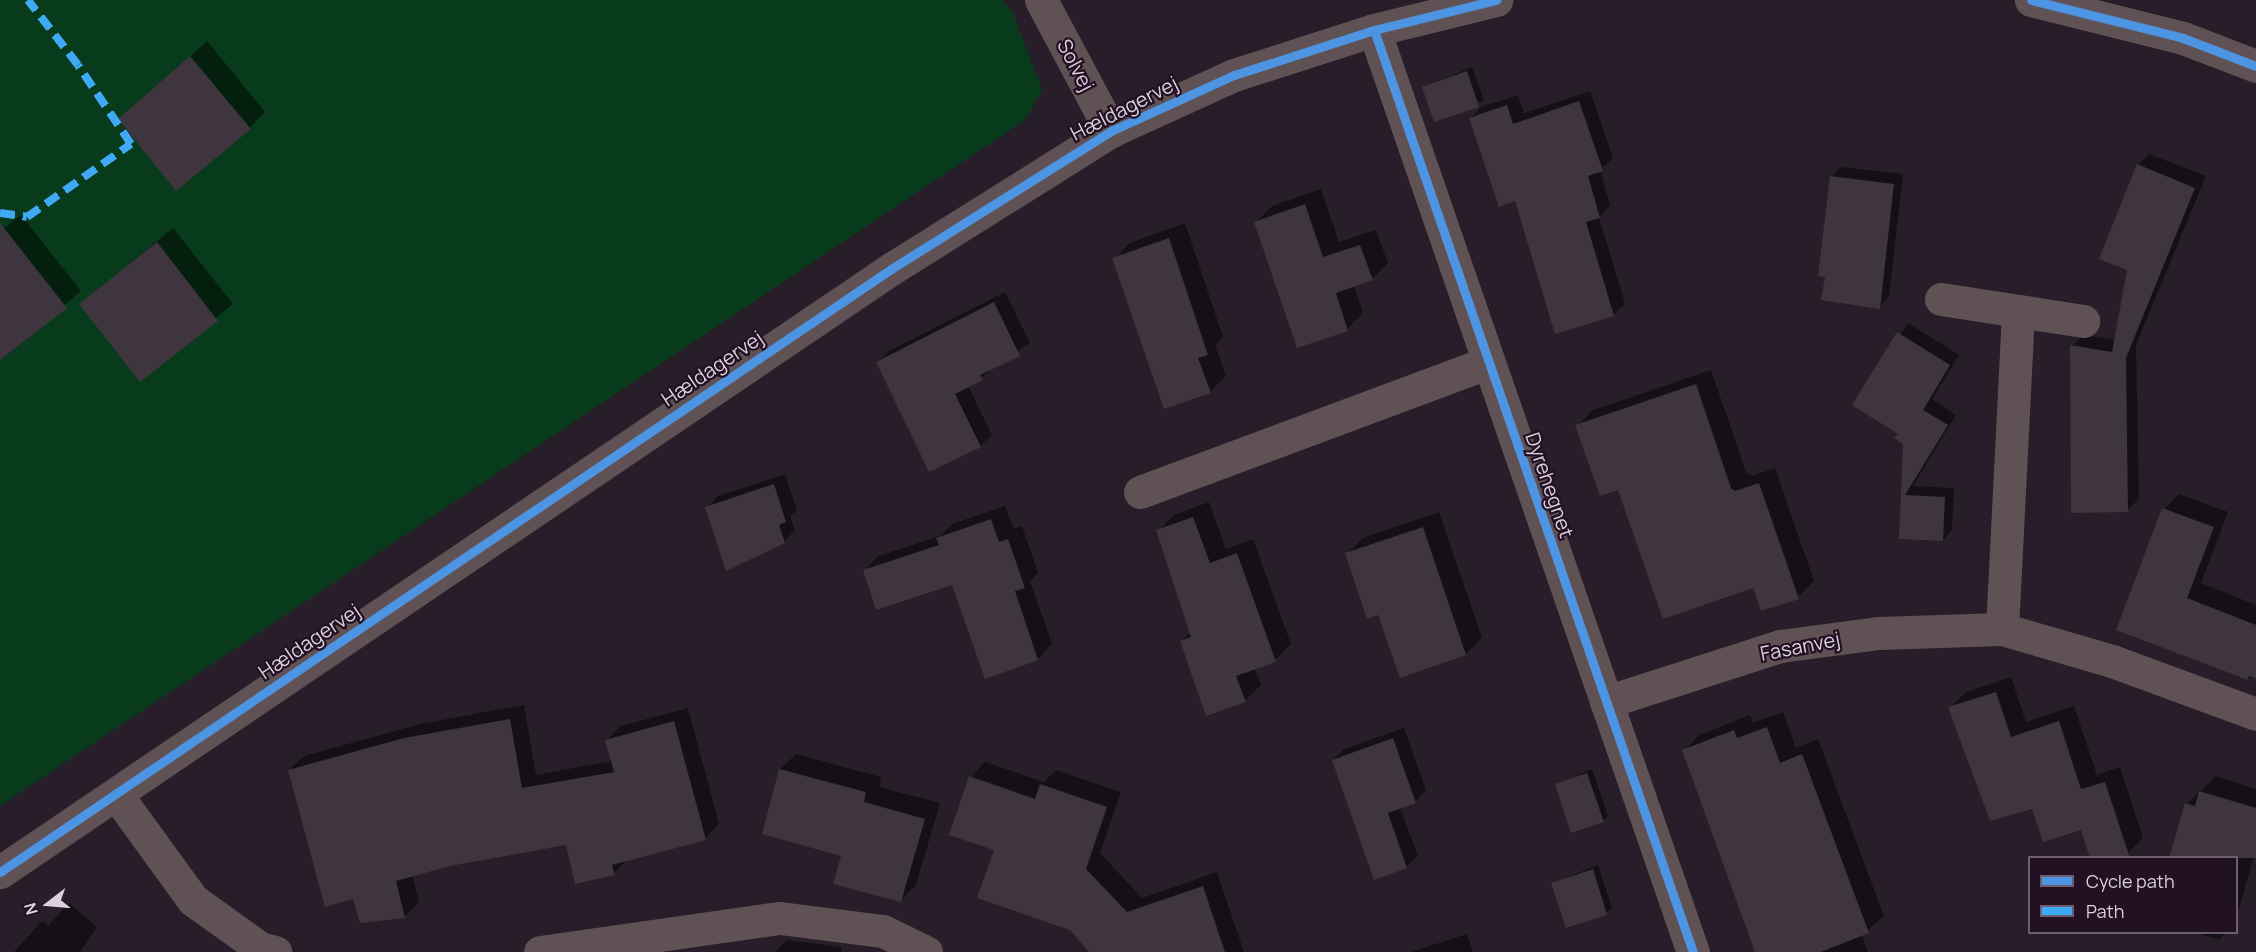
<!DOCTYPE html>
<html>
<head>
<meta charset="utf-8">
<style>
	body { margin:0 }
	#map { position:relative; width:2256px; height:952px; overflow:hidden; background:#281e29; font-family:Manrope,sans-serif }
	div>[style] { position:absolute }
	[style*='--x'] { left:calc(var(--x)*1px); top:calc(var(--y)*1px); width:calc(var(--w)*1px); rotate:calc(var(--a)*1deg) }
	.green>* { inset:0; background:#083b1b }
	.shadow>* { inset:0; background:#0007 }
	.building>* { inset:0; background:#3e353e }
	.minor>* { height:33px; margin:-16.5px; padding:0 16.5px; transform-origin:16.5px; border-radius:16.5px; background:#605254 }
	.tertiary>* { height:33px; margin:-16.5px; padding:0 16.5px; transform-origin:16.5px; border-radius:16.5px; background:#605254 }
	.quiet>* { height:8px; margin-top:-4px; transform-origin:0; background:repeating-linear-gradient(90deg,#3fa9f5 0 15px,transparent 0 23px) }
	.cycleway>* { height:9px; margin:-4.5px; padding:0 4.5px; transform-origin:4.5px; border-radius:4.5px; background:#4d94e3 }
	span { translate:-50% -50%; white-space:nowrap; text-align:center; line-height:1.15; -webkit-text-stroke:4.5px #221023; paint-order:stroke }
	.street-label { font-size:20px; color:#ddd0de }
	.legend { position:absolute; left:2028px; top:856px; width:210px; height:78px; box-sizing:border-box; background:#221023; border:2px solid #6d5d6e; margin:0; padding:8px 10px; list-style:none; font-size:18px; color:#ddd0de }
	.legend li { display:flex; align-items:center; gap:12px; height:30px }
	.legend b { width:30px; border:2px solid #6d5d6e }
	.north { position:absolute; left:18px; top:874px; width:60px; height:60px; -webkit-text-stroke:4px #221023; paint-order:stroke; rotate:254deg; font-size:16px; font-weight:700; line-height:24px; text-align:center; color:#ddd0de }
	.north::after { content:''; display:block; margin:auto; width:21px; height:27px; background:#ddd0de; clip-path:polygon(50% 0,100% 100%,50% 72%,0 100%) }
</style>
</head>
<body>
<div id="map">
	<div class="green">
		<div style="clip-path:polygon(0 0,1003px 0,1013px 13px,1042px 90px,1025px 120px,0 806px)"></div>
	</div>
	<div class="shadow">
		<div style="clip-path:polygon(207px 41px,265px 112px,250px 128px,120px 119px)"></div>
		<div style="clip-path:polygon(1472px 67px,1484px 100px,1435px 120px,1424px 87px)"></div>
		<div style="clip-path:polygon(1590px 91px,1613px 158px,1600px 170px,1610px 205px,1599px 217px,1625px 304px,1613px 315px,1516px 199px,1470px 119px,1481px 107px,1518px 95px,1524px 113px)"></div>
		<div style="clip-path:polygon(2149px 154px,2206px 176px,2136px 345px,2139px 499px,2127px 510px,2072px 346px,2083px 335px,2115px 340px,2128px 269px,2138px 165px)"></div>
		<div style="clip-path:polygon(1841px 167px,1903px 174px,1889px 297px,1879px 307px,1827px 276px,1831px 177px)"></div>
		<div style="clip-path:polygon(1321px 189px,1339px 242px,1376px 230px,1388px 263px,1372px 279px,1354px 285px,1363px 313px,1347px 329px,1256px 222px,1272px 206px)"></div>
		<div style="clip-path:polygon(21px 215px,81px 291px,0 358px,0 231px)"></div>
		<div style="clip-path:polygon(1185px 223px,1223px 337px,1215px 345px,1226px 376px,1210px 392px,1114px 259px,1130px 243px)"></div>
		<div style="clip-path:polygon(173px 228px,233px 304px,140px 380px,81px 304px)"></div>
		<div style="clip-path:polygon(1005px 292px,1030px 343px,968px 386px,992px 435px,980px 446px,930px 470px,878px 362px,889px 351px)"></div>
		<div style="clip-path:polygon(1908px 323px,1959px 355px,1932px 399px,1956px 415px,1913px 486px,1954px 488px,1952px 530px,1943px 540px,1900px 538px,1904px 443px,1900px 433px,1854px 405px)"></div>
		<div style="clip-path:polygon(1711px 370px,1746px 472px,1752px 476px,1775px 468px,1814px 581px,1798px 597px,1754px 586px,1619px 488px,1577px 426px,1593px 410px)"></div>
		<div style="clip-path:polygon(785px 474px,797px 510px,790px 516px,795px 530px,784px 542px,707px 508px,718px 496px)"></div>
		<div style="clip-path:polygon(2179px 494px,2228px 512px,2201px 583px,2256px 605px,2256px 677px,2248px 679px,2118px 629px,2164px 509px)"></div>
		<div style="clip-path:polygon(1209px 502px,1226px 549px,1253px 539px,1291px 644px,1275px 660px,1254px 668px,1261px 685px,1245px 701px,1181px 642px,1191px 632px,1158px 531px,1174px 515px)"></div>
		<div style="clip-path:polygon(1005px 506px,1014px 529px,1022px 526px,1038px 573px,1030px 581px,1052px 644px,1038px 659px,986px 677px,953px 583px,864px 571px,878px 556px,940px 536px,952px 524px)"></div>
		<div style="clip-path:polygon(1439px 512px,1482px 638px,1466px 654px,1379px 613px,1347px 554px,1363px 538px)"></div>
		<div style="clip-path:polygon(2011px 677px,2026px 722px,2074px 706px,2097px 775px,2120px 767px,2143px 838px,2128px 853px,2082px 828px,2033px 807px,1950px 708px,1966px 692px)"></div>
		<div style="clip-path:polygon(524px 705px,536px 775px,612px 761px,607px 740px,621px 726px,688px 708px,719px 824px,705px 838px,628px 859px,614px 873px,567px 844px,450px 864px,412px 875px,419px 902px,404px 917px,354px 897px,289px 770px,304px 756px,420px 724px)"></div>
		<div style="clip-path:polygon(1783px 712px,1796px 748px,1818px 739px,1884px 916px,1862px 935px,1868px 952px,1757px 952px,1684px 751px,1699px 735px,1750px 715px,1753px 723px)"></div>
		<div style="clip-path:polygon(1404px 728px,1426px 790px,1415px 802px,1400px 807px,1418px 856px,1406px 867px,1333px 760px,1344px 749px)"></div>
		<div style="clip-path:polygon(796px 754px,881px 777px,879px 787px,940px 803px,916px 885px,900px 901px,780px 769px)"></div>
		<div style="clip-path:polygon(985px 762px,1044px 782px,1056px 770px,1121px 792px,1100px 853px,1142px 898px,1217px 872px,1244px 952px,1091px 952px,996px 849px,971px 777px)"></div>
		<div style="clip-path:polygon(1592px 769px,1608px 816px,1603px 821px,1557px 785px)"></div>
		<div style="clip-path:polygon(2216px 776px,2256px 789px,2256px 850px,2236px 918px,2236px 858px,2171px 858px,2187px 804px)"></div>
		<div style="clip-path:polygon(1598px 865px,1612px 908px,1606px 913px,1553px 883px)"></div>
		<div style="clip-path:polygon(69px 903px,97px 927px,80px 952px,14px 952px,42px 921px,48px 926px)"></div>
		<div style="clip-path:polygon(2193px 932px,2226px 932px,2219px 940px)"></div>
		<div style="clip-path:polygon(1467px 934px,1473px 952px,1411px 952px)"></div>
		<div style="clip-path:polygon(787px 940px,842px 947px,841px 952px,775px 952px)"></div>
	</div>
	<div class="building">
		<div style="clip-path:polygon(190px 56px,251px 129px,176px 191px,118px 119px)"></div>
		<div style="clip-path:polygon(1467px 71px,1479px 107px,1434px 122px,1422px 87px)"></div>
		<div style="clip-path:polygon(1579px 101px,1603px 171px,1588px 176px,1600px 218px,1586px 222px,1614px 316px,1555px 334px,1515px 201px,1499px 207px,1469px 118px,1507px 105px,1513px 124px)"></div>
		<div style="clip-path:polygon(2137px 164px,2195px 188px,2126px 358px,2128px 512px,2071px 513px,2070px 345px,2112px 352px,2127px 270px,2099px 259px)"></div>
		<div style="clip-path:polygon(1830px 176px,1894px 184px,1880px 309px,1821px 300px,1825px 277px,1818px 276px)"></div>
		<div style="clip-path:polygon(1305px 204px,1323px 257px,1360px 245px,1373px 280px,1336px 293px,1348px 331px,1297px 348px,1254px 222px)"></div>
		<div style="clip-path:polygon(0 223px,67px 308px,0 360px)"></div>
		<div style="clip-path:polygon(1169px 238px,1208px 355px,1198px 358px,1211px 393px,1164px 409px,1112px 258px)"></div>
		<div style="clip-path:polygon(157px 242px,218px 321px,140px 382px,79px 304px)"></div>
		<div style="clip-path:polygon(994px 302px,1020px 356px,980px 375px,983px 380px,955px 394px,981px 447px,929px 472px,876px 362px)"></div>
		<div style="clip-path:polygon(1897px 332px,1950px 365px,1923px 410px,1948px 425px,1905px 495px,1945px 497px,1943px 541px,1899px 539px,1903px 444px,1894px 438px,1898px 434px,1852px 405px)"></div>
		<div style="clip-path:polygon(1696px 384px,1731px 488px,1735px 491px,1759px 483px,1799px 599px,1761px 611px,1753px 588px,1663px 619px,1618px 490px,1600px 496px,1575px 425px)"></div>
		<div style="clip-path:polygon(774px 484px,786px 522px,779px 525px,785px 543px,726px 571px,705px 507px)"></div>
		<div style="clip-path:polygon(2162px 508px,2214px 527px,2187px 598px,2256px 625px,2256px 679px,2249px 676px,2248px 680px,2116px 630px)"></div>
		<div style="clip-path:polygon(1193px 517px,1210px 563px,1237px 553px,1276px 662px,1236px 676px,1246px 702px,1206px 716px,1180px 641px,1191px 637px,1156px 530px)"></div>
		<div style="clip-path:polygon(991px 519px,999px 542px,1008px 539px,1025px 588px,1015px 591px,1038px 660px,985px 679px,952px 585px,876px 610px,863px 570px,939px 545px,936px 538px)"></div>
		<div style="clip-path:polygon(1423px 527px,1466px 655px,1400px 678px,1378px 615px,1367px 619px,1345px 553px)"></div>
		<div style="clip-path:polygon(1996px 692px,2011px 737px,2059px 721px,2081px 789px,2105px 782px,2130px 858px,2090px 858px,2081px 830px,2043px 842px,2032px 809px,1990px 821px,1948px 707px)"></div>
		<div style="clip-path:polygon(510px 719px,522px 788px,614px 772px,605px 740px,674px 721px,706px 840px,612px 865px,615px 875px,575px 884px,566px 845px,450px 866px,396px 881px,405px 918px,360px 923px,353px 899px,325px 907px,288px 770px,404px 738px)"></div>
		<div style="clip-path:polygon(1767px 727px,1780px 763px,1802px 754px,1869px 933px,1821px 952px,1755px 952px,1682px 750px,1734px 730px,1737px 738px)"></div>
		<div style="clip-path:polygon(1393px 738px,1416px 803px,1388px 813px,1407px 868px,1374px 880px,1332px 760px)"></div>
		<div style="clip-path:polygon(779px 769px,866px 792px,864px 802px,925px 819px,901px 902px,833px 884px,841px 856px,762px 834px)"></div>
		<div style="clip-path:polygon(1587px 773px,1604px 822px,1571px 833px,1555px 784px)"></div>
		<div style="clip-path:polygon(969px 776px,1035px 799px,1040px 784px,1107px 807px,1086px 869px,1127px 912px,1203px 886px,1225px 952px,1089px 952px,1070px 930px,977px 898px,994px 850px,949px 835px)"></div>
		<div style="clip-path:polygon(2199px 791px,2256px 808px,2256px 858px,2169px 858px,2185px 803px,2195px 806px)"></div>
		<div style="clip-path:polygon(1593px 869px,1607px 915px,1566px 928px,1551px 883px)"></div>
	</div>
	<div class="minor">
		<div style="--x:1041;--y:0;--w:149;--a:61.9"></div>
		<div style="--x:1374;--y:30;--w:976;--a:70.92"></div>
		<div style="--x:1941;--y:299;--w:144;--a:8.8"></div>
		<div style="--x:1140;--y:492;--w:372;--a:-20.4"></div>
		<div style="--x:2002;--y:629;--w:318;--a:-87.1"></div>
		<div style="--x:1606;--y:702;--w:183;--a:-17.8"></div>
		<div style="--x:1780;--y:646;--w:100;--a:-7.5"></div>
		<div style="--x:1879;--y:633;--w:123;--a:-1.9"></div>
		<div style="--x:2002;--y:629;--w:115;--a:16.2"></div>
		<div style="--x:2112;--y:661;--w:153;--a:20.2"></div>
		<div style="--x:116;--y:794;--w:131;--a:54"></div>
		<div style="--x:193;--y:900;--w:82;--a:35.6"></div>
		<div style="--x:260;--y:948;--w:16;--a:15"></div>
		<div style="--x:540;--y:952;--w:242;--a:-8.1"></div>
		<div style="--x:780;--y:918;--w:104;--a:7.2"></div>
		<div style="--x:883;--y:931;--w:48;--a:26"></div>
	</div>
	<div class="tertiary">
		<div style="--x:2031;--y:0;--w:157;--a:14"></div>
		<div style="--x:2183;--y:38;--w:78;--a:21"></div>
		<div style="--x:0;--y:872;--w:1076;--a:-34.09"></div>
		<div style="--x:891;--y:269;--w:260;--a:-32.1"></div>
		<div style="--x:1111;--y:131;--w:135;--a:-24.5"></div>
		<div style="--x:1234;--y:75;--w:147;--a:-17.8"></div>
		<div style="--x:1374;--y:30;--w:126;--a:-13.8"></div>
	</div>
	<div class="quiet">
		<div style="--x:0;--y:213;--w:27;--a:8"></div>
		<div style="--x:27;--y:217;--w:127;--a:-35.1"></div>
		<div style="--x:131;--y:144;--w:95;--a:-123.9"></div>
		<div style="--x:78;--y:65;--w:82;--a:-127.6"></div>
	</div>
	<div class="cycleway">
		<div style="--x:2031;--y:0;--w:157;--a:14"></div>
		<div style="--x:2183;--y:38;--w:78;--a:21"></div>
		<div style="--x:1374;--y:30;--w:976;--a:70.92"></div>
		<div style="--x:0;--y:872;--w:1076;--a:-34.09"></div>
		<div style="--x:891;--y:269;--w:260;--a:-32.1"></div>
		<div style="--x:1111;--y:131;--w:135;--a:-24.5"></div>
		<div style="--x:1234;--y:75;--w:147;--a:-17.8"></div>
		<div style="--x:1374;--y:30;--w:126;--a:-13.8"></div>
	</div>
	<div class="street-label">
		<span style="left:1076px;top:65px;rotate:62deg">Solvej</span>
		<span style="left:1124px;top:108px;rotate:-27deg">Hældagervej</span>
		<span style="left:712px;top:368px;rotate:-34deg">Hældagervej</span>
		<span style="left:1550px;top:485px;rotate:71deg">Dyrehegnet</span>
		<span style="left:309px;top:641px;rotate:-34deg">Hældagervej</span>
		<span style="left:1800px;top:646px;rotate:-11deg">Fasanvej</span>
	</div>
	<ul class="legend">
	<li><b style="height:8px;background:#4d94e3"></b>Cycle path</li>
	<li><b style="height:8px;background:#3fa9f5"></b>Path</li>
	</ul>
	<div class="north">N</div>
</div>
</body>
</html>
